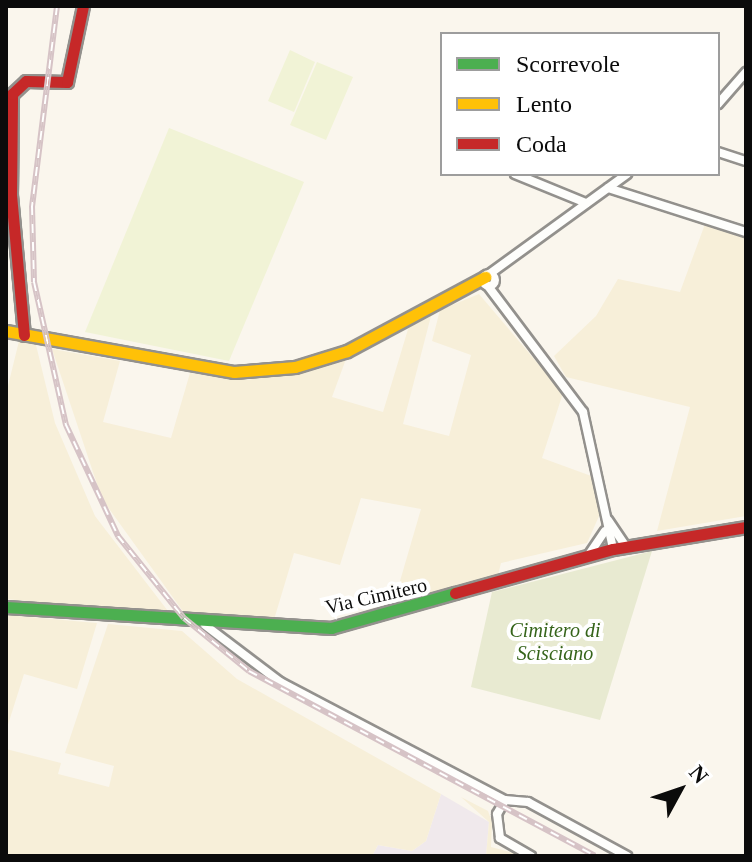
<!DOCTYPE html>
<html>
<head>
<meta charset="utf-8">
<style>
	body { margin:0 }
	#map { position:relative; width:752px; height:862px; overflow:hidden; background:#faf6ed; font-family:Georgia,serif }
	div>[style] { position:absolute }
	[style*='--x'] { left:calc(var(--x)*1px); top:calc(var(--y)*1px); width:calc(var(--w)*1px); rotate:calc(var(--a)*1deg) }
	.industrial>* { inset:0; background:#f0e9ec }
	.farmland>* { inset:0; background:#f7efd9 }
	.cemetery>* { inset:0; background:#e8ead1 }
	.pitch>* { inset:0; background:#f1f3d6 }
	.roads { filter:drop-shadow(2px 0 #93918d) drop-shadow(-2px 0 #93918d) drop-shadow(0 2px #93918d) drop-shadow(0 -2px #93918d) }
	.street>* { height:8px; margin:-4px; padding:0 4px; transform-origin:4px; border-radius:4px; background:#fefefc }
	.street>.ring { margin:-4px; padding:0; box-sizing:content-box; background:none; border:8px solid #fefefc; border-radius:50% }
	.fast>* { height:11px; margin:-5.5px; padding:0 5.5px; transform-origin:5.5px; border-radius:5.5px; background:#4caf50 }
	.slow>* { height:11px; margin:-5.5px; padding:0 5.5px; transform-origin:5.5px; border-radius:5.5px; background:#ffc107 }
	.jam>* { height:11px; margin:-5.5px; padding:0 5.5px; transform-origin:5.5px; border-radius:5.5px; background:#c62828 }
	.rail>* { height:6px; margin-top:-3px; transform-origin:0; background:repeating-linear-gradient(90deg,#fff 0 9px,#d6c3c6 0 18px); box-sizing:border-box; border-block:2px solid #d6c3c6 }
	span { translate:-50% -50%; white-space:nowrap; text-align:center; line-height:1.15; -webkit-text-stroke:8px #fff; paint-order:stroke }
	.street-label { font-size:20px; color:#0b0b0b }
	.park-label { font-size:20px; color:#35641a; font-style:italic }
	.frame { position:absolute; inset:0; border:8px solid #0b0b0b; pointer-events:none }
	.legend { position:absolute; left:440px; top:32px; width:280px; height:144px; box-sizing:border-box; background:#fff; border:2px solid #9d9d9d; margin:0; padding:10px 14px; list-style:none; font-size:24px; color:#0b0b0b }
	.legend li { display:flex; align-items:center; gap:16px; height:40px }
	.legend b { width:40px; border:2px solid #9d9d9d }
	.north { position:absolute; left:640px; top:750px; width:80px; height:80px; -webkit-text-stroke:6px #fff; paint-order:stroke; rotate:50deg; font-size:22px; font-weight:700; line-height:32px; text-align:center; color:#0b0b0b }
	.north::after { content:''; display:block; margin:auto; width:28px; height:36px; background:#0b0b0b; clip-path:polygon(50% 0,100% 100%,50% 72%,0 100%) }
</style>
</head>
<body>
<div id="map">
	<div class="industrial">
		<div style="clip-path:polygon(441px 794px,489px 822px,486px 856px,372px 856px,378px 845px,412px 851px,426px 841px)"></div>
	</div>
	<div class="farmland">
		<div style="clip-path:polygon(705px 224px,746px 236px,746px 516px,657px 531px,690px 407px,566px 377px,554px 356px,596px 316px,618px 279px,680px 292px)"></div>
		<div style="clip-path:polygon(479px 294px,563px 393px,542px 458px,594px 477px,600px 514px,587px 543px,501px 563px,498px 575px,393px 605px,421px 509px,361px 498px,340px 565px,294px 553px,273px 623px,190px 617px,182px 610px,102px 499px,52px 349px,120px 361px,103px 422px,171px 438px,190px 373px,248px 380px,346px 359px,332px 397px,383px 412px,409px 326px,431px 316px,403px 424px,449px 436px,471px 355px,432px 341px,440px 310px)"></div>
		<div style="clip-path:polygon(19px 341px,36px 345px,55px 423px,95px 516px,171px 615px,6px 599px,6px 394px)"></div>
		<div style="clip-path:polygon(6px 615px,97px 623px,77px 689px,24px 674px,6px 731px)"></div>
		<div style="clip-path:polygon(108px 624px,182px 631px,237px 679px,441px 794px,426px 841px,412px 851px,378px 845px,372px 856px,6px 856px,6px 749px,61px 763px,58px 774px,109px 787px,114px 766px,65px 753px)"></div>
		<div style="clip-path:polygon(461px 797px,488px 811px,492px 822px,491px 847px,525px 856px,486px 856px,489px 822px)"></div>
	</div>
	<div class="cemetery">
		<div style="clip-path:polygon(652px 551px,600px 720px,471px 687px,492px 592px)"></div>
	</div>
	<div class="pitch">
		<div style="clip-path:polygon(290px 50px,315px 62px,294px 112px,268px 101px)"></div>
		<div style="clip-path:polygon(317px 62px,353px 77px,326px 140px,290px 125px)"></div>
		<div style="clip-path:polygon(169px 128px,304px 182px,229px 361px,85px 332px)"></div>
	</div>
	<div class="roads">
		<div class="street">
			<div style="--x:718;--y:104;--w:43;--a:-48.8"></div>
			<div style="--x:718;--y:152;--w:29;--a:18"></div>
			<div style="--x:515;--y:174;--w:77;--a:22.2"></div>
			<div style="--x:608;--y:188;--w:145;--a:17.7"></div>
			<div class="ring" style="left:483px;top:274px;width:4px;height:4px"></div>
			<div style="--x:488;--y:275;--w:172;--a:-36"></div>
			<div style="--x:488;--y:286;--w:158;--a:53"></div>
			<div style="--x:583;--y:412;--w:140;--a:77.6"></div>
			<div style="--x:608;--y:520;--w:32;--a:56"></div>
			<div style="--x:588;--y:556;--w:30;--a:-56"></div>
			<div style="--x:205;--y:625;--w:94;--a:37.2"></div>
			<div style="--x:280;--y:682;--w:254;--a:27.7"></div>
			<div style="--x:531;--y:856;--w:36;--a:-150"></div>
			<div style="--x:500;--y:838;--w:24;--a:-97"></div>
			<div style="--x:497;--y:814;--w:16;--a:-60"></div>
			<div style="--x:505;--y:800;--w:23;--a:5"></div>
			<div style="--x:528;--y:802;--w:113;--a:28.6"></div>
		</div>
		<div class="fast">
			<div style="--x:6;--y:607;--w:326;--a:3.7"></div>
			<div style="--x:331;--y:628;--w:129;--a:-15.8"></div>
		</div>
		<div class="slow">
			<div style="--x:6;--y:331;--w:232;--a:10.2"></div>
			<div style="--x:234;--y:372;--w:61;--a:-4.7"></div>
			<div style="--x:295;--y:367;--w:54;--a:-17.1"></div>
			<div style="--x:347;--y:351;--w:157;--a:-28.2"></div>
		</div>
		<div class="jam">
			<div style="--x:24;--y:335;--w:140;--a:-95.3"></div>
			<div style="--x:11;--y:196;--w:102;--a:-89.4"></div>
			<div style="--x:12;--y:94;--w:19;--a:-43"></div>
			<div style="--x:26;--y:81;--w:41;--a:1.4"></div>
			<div style="--x:67;--y:82;--w:78;--a:-78.1"></div>
			<div style="--x:455;--y:593;--w:164;--a:-15.6"></div>
			<div style="--x:613;--y:549;--w:135;--a:-9.4"></div>
		</div>
	</div>
	<div class="rail">
		<div style="--x:57;--y:6;--w:202;--a:97.1"></div>
		<div style="--x:32;--y:206;--w:76;--a:88.5"></div>
		<div style="--x:34;--y:282;--w:147;--a:77.4"></div>
		<div style="--x:66;--y:425;--w:123;--a:64.9"></div>
		<div style="--x:118;--y:536;--w:105;--a:51.2"></div>
		<div style="--x:184;--y:618;--w:84;--a:39.2"></div>
		<div style="--x:249;--y:671;--w:392;--a:28.1"></div>
	</div>
	<div class="street-label">
		<span style="left:376px;top:596px;rotate:-13deg">Via Cimitero</span>
	</div>
	<div class="park-label">
		<span style="left:555px;top:642px">Cimitero di<br>Scisciano</span>
	</div>
	<div class="frame"></div>
	<ul class="legend">
	<li><b style="height:10px;background:#4caf50"></b>Scorrevole</li>
	<li><b style="height:10px;background:#ffc107"></b>Lento</li>
	<li><b style="height:10px;background:#c62828"></b>Coda</li>
	</ul>
	<div class="north">N</div>
</div>
</body>
</html>
